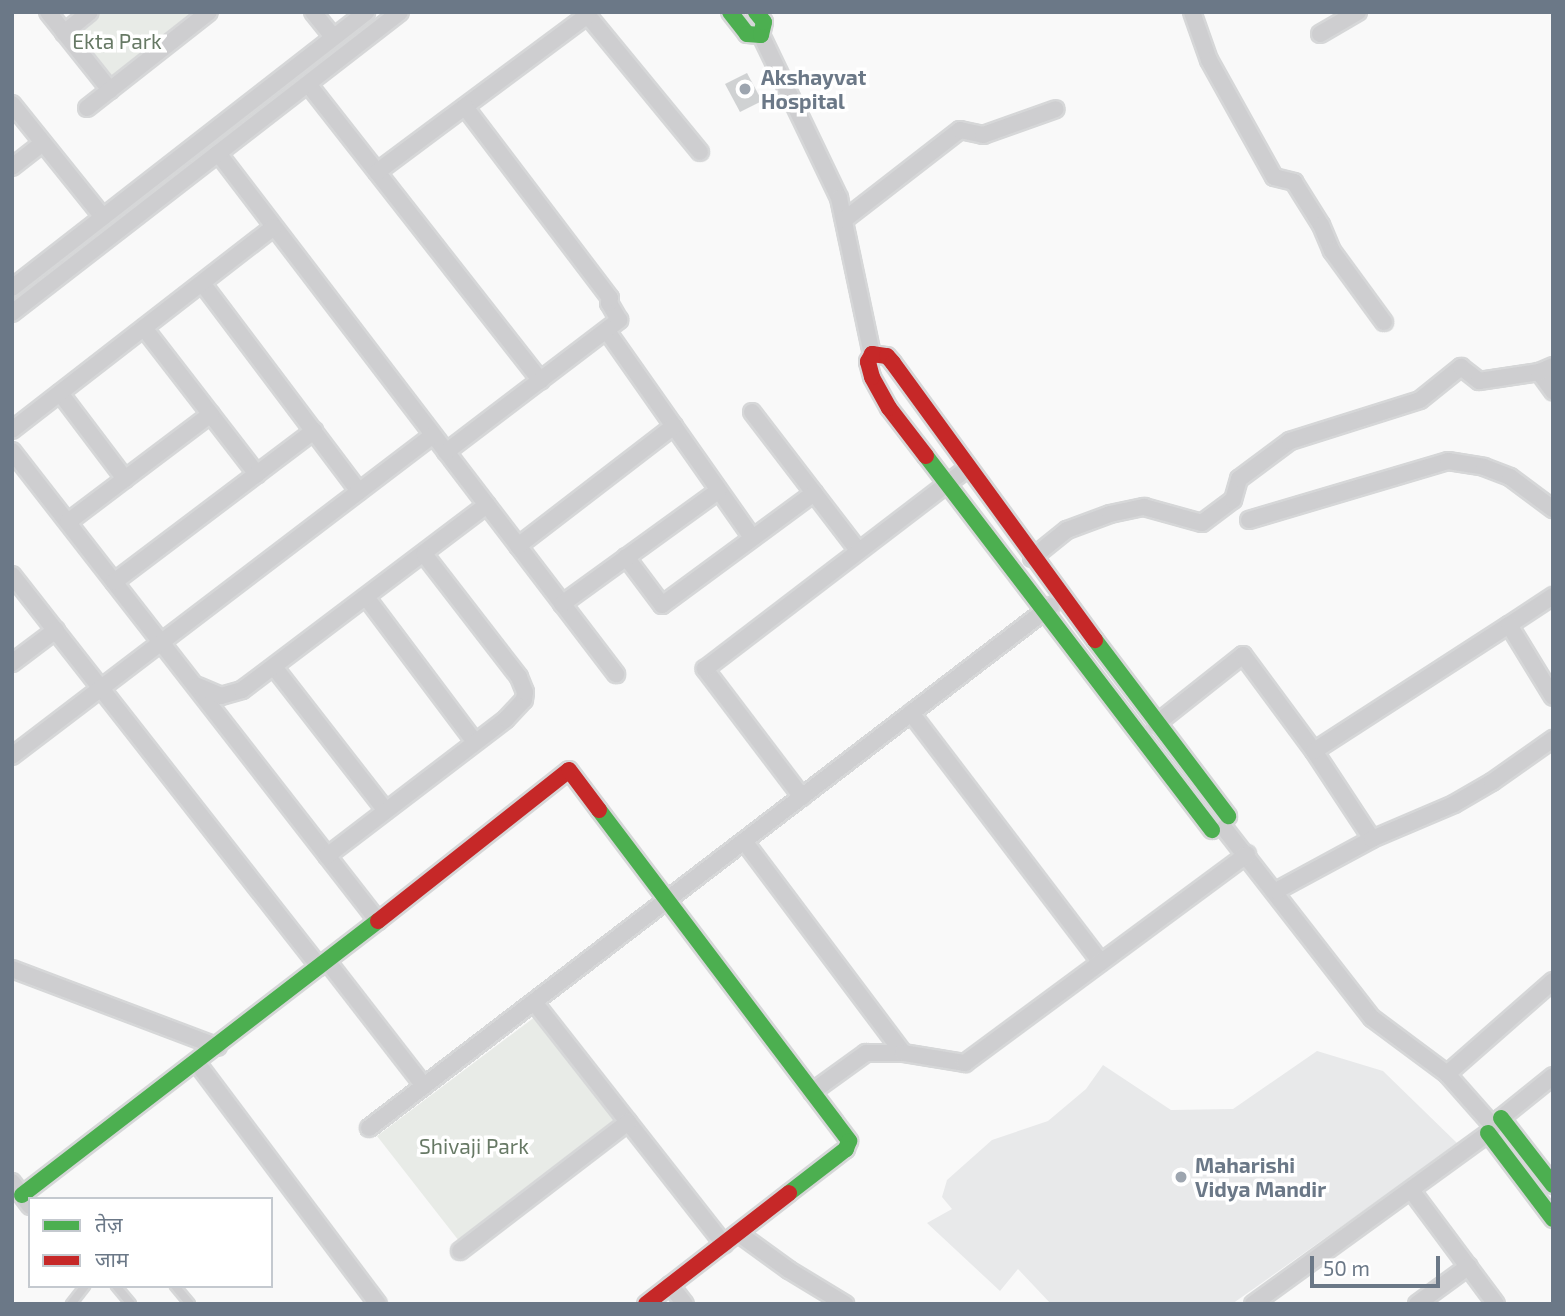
<!DOCTYPE html>
<html>
<head>
<meta charset="utf-8">
<style>
	body { margin:0 }
	#map { position:relative; width:1565px; height:1316px; overflow:hidden; background:#f9f9f9; font-family:"Exo 2","Noto Sans Devanagari",sans-serif }
	div>[style] { position:absolute }
	[style*='--x'] { left:calc(var(--x)*1px); top:calc(var(--y)*1px); width:calc(var(--w)*1px); rotate:calc(var(--a)*1deg) }
	.built>* { inset:0; background:#e8e9ea }
	.green>* { inset:0; background:#e8ebe7 }
	.building>* { inset:0; background:#d0d2d3 }
	.roads { filter:drop-shadow(2px 0 #d6d7d8) drop-shadow(-2px 0 #d6d7d8) drop-shadow(0 2px #d6d7d8) drop-shadow(0 -2px #d6d7d8) }
	.lane>* { height:8px; margin:-4px; padding:0 4px; transform-origin:4px; border-radius:4px; background:#ceced0 }
	.street>* { height:16px; margin:-8px; padding:0 8px; transform-origin:8px; border-radius:8px; background:#ceced0 }
	.fast>* { height:16px; margin:-8px; padding:0 8px; transform-origin:8px; border-radius:8px; background:#4caf50 }
	.jam>* { height:16px; margin:-8px; padding:0 8px; transform-origin:8px; border-radius:8px; background:#c62828 }
	.dots>* { width:19px; height:19px; translate:-50% -50%; box-sizing:border-box; border:4px solid #fff; border-radius:50% }
	span { translate:-50% -50%; white-space:nowrap; text-align:center; line-height:1.15; -webkit-text-stroke:7px #fff; paint-order:stroke }
	.park-label { font-size:21px; color:#677965 }
	.poi-label { font-size:21px; color:#6b7887; font-weight:700 }
	.left { translate:0 -50%; text-align:left }
	.frame { position:absolute; inset:0; border:14px solid #6b7887; pointer-events:none }
	.legend { position:absolute; left:28px; top:1197px; width:245px; height:91px; box-sizing:border-box; background:#fff; border:2px solid #c4c9cf; margin:0; padding:9px 12px; list-style:none; font-size:21px; color:#6b7887 }
	.legend li { display:flex; align-items:center; gap:14px; height:35px }
	.legend b { width:35px; border:2px solid #c4c9cf }
	.scale { position:absolute; left:1310px; top:1256px; width:130px; height:32px; box-sizing:border-box; border:4px solid #6b7887; border-top:0; padding-left:9px; font-size:21px; line-height:24px; white-space:nowrap; color:#6b7887; -webkit-text-stroke:5px #fff; paint-order:stroke }
</style>
</head>
<body>
<div id="map">
	<div class="built">
		<div style="clip-path:polygon(1317px 1051px,1383px 1071px,1458px 1144px,1232px 1304px,1051px 1304px,1018px 1269px,1000px 1291px,927px 1223px,952px 1209px,942px 1197px,947px 1180px,992px 1140px,1048px 1121px,1086px 1089px,1103px 1065px,1171px 1110px,1233px 1109px)"></div>
	</div>
	<div class="green">
		<div style="clip-path:polygon(95px 12px,198px 13px,111px 81px,72px 31px)"></div>
		<div style="clip-path:polygon(536px 1016px,617px 1119px,459px 1241px,377px 1136px)"></div>
	</div>
	<div class="building">
		<div style="clip-path:polygon(747px 73px,762px 101px,740px 112px,725px 84px)"></div>
	</div>
	<div class="roads">
		<div class="lane">
			<div style="--x:116;--y:1286;--w:23;--a:50"></div>
			<div style="--x:175;--y:1286;--w:23;--a:50"></div>
			<div style="--x:71;--y:1304;--w:23;--a:-52"></div>
		</div>
		<div class="street">
			<div style="--x:48;--y:12;--w:100;--a:51.5"></div>
			<div style="--x:313;--y:12;--w:32;--a:51"></div>
			<div style="--x:585;--y:12;--w:181;--a:50.6"></div>
			<div style="--x:1192;--y:12;--w:51;--a:70.5"></div>
			<div style="--x:1209;--y:60;--w:134;--a:60.9"></div>
			<div style="--x:1274;--y:177;--w:21;--a:14"></div>
			<div style="--x:1294;--y:182;--w:51;--a:57.9"></div>
			<div style="--x:1321;--y:225;--w:28;--a:67"></div>
			<div style="--x:1332;--y:251;--w:88;--a:53.8"></div>
			<div style="--x:64;--y:33;--w:33;--a:-39"></div>
			<div style="--x:1320;--y:34;--w:44;--a:-30.1"></div>
			<div style="--x:761;--y:35;--w:181;--a:64.4"></div>
			<div style="--x:839;--y:198;--w:159;--a:78.1"></div>
			<div style="--x:308;--y:84;--w:377;--a:51.9"></div>
			<div style="--x:12;--y:104;--w:145;--a:51.2"></div>
			<div style="--x:87;--y:108;--w:155;--a:-38.2"></div>
			<div style="--x:218;--y:153;--w:656;--a:52.62"></div>
			<div style="--x:12;--y:167;--w:39;--a:-38"></div>
			<div style="--x:377;--y:172;--w:263;--a:-36.7"></div>
			<div style="--x:844;--y:220;--w:147;--a:-37.8"></div>
			<div style="--x:960;--y:130;--w:24;--a:12"></div>
			<div style="--x:983;--y:135;--w:77;--a:-19.6"></div>
			<div style="--x:202;--y:283;--w:261;--a:53"></div>
			<div style="--x:12;--y:288;--w:449;--a:-37.9"></div>
			<div style="--x:12;--y:313;--w:491;--a:-37.8"></div>
			<div style="--x:144;--y:328;--w:185;--a:52.3"></div>
			<div style="--x:607;--y:331;--w:252;--a:54.9"></div>
			<div style="--x:1539;--y:372;--w:24;--a:54"></div>
			<div style="--x:60;--y:393;--w:108;--a:52.9"></div>
			<div style="--x:752;--y:412;--w:174;--a:52.5"></div>
			<div style="--x:12;--y:430;--w:331;--a:-37.8"></div>
			<div style="--x:12;--y:451;--w:596;--a:52.09"></div>
			<div style="--x:446;--y:452;--w:218;--a:-37.3"></div>
			<div style="--x:619;--y:320;--w:20;--a:-120"></div>
			<div style="--x:609;--y:303;--w:5;--a:-79"></div>
			<div style="--x:610;--y:298;--w:240;--a:-127.2"></div>
			<div style="--x:1249;--y:520;--w:208;--a:-16.5"></div>
			<div style="--x:1448;--y:461;--w:36;--a:9"></div>
			<div style="--x:1484;--y:467;--w:28;--a:21"></div>
			<div style="--x:1510;--y:477;--w:54;--a:36.7"></div>
			<div style="--x:68;--y:522;--w:179;--a:-37.1"></div>
			<div style="--x:518;--y:546;--w:197;--a:-37.6"></div>
			<div style="--x:626;--y:557;--w:60;--a:53.1"></div>
			<div style="--x:662;--y:605;--w:189;--a:-36.4"></div>
			<div style="--x:1032;--y:558;--w:45;--a:-38.7"></div>
			<div style="--x:1067;--y:530;--w:46;--a:-20.4"></div>
			<div style="--x:1110;--y:514;--w:35;--a:-12"></div>
			<div style="--x:1144;--y:507;--w:60;--a:15.4"></div>
			<div style="--x:1202;--y:523;--w:39;--a:-37"></div>
			<div style="--x:1233;--y:500;--w:22;--a:-74"></div>
			<div style="--x:1239;--y:479;--w:64;--a:-36.7"></div>
			<div style="--x:1290;--y:441;--w:136;--a:-17.5"></div>
			<div style="--x:1420;--y:400;--w:53;--a:-38.8"></div>
			<div style="--x:1461;--y:367;--w:23;--a:38"></div>
			<div style="--x:1479;--y:381;--w:61;--a:-8.5"></div>
			<div style="--x:1539;--y:372;--w:15;--a:-23"></div>
			<div style="--x:12;--y:575;--w:498;--a:51.9"></div>
			<div style="--x:114;--y:582;--w:251;--a:-37.1"></div>
			<div style="--x:366;--y:597;--w:181;--a:53.1"></div>
			<div style="--x:562;--y:604;--w:193;--a:-35.9"></div>
			<div style="--x:1509;--y:625;--w:53;--a:-33.4"></div>
			<div style="--x:12;--y:663;--w:55;--a:-36.9"></div>
			<div style="--x:274;--y:667;--w:182;--a:52.1"></div>
			<div style="--x:198;--y:686;--w:25;--a:23"></div>
			<div style="--x:221;--y:696;--w:22;--a:-16"></div>
			<div style="--x:242;--y:690;--w:307;--a:-37.1"></div>
			<div style="--x:911;--y:713;--w:313;--a:52.7"></div>
			<div style="--x:1156;--y:724;--w:111;--a:-38.4"></div>
			<div style="--x:1243;--y:655;--w:119;--a:53.5"></div>
			<div style="--x:1314;--y:751;--w:105;--a:56.6"></div>
			<div style="--x:1314;--y:751;--w:232;--a:-32.9"></div>
			<div style="--x:1509;--y:625;--w:84;--a:58.6"></div>
			<div style="--x:12;--y:756;--w:529;--a:-37.32"></div>
			<div style="--x:802;--y:797;--w:161;--a:-127.2"></div>
			<div style="--x:705;--y:669;--w:330;--a:-37.4"></div>
			<div style="--x:1224;--y:828;--w:241;--a:52.1"></div>
			<div style="--x:1372;--y:1018;--w:94;--a:36.7"></div>
			<div style="--x:1447;--y:1074;--w:69;--a:48.5"></div>
			<div style="--x:744;--y:841;--w:265;--a:53.1"></div>
			<div style="--x:327;--y:856;--w:225;--a:-37.4"></div>
			<div style="--x:506;--y:719;--w:26;--a:-47"></div>
			<div style="--x:524;--y:700;--w:8;--a:-83"></div>
			<div style="--x:525;--y:692;--w:16;--a:-112"></div>
			<div style="--x:519;--y:677;--w:155;--a:-127.7"></div>
			<div style="--x:1276;--y:891;--w:109;--a:-28.4"></div>
			<div style="--x:1372;--y:839;--w:89;--a:-23.1"></div>
			<div style="--x:1454;--y:804;--w:44;--a:-30.1"></div>
			<div style="--x:1492;--y:782;--w:75;--a:-35.2"></div>
			<div style="--x:327;--y:961;--w:158;--a:52.2"></div>
			<div style="--x:12;--y:969;--w:220;--a:20.7"></div>
			<div style="--x:534;--y:1002;--w:308;--a:51.9"></div>
			<div style="--x:197;--y:1063;--w:301;--a:53.1"></div>
			<div style="--x:1447;--y:1074;--w:141;--a:-41.3"></div>
			<div style="--x:812;--y:1092;--w:67;--a:-35.8"></div>
			<div style="--x:866;--y:1053;--w:37;--a:0"></div>
			<div style="--x:903;--y:1053;--w:63;--a:9.2"></div>
			<div style="--x:965;--y:1063;--w:351;--a:-36.5"></div>
			<div style="--x:369;--y:1128;--w:859;--a:-37.43"></div>
			<div style="--x:12;--y:1182;--w:30;--a:53"></div>
			<div style="--x:1411;--y:1190;--w:142;--a:53.3"></div>
			<div style="--x:738;--y:1233;--w:63;--a:36"></div>
			<div style="--x:789;--y:1270;--w:66;--a:31.3"></div>
			<div style="--x:460;--y:1251;--w:212;--a:-37.5"></div>
			<div style="--x:670;--y:1285;--w:24;--a:52"></div>
			<div style="--x:1253;--y:1304;--w:291;--a:-36"></div>
			<div style="--x:1488;--y:1133;--w:20;--a:-49"></div>
			<div style="--x:1501;--y:1118;--w:67;--a:-38.9"></div>
			<div style="--x:1417;--y:1304;--w:64;--a:-36.2"></div>
		</div>
		<div class="fast">
			<div style="--x:730;--y:12;--w:28;--a:52"></div>
			<div style="--x:747;--y:34;--w:14;--a:4"></div>
			<div style="--x:761;--y:35;--w:13;--a:-77"></div>
			<div style="--x:764;--y:22;--w:13;--a:-129"></div>
			<div style="--x:926;--y:456;--w:471;--a:52.6"></div>
			<div style="--x:1095;--y:640;--w:221;--a:52.9"></div>
			<div style="--x:599;--y:810;--w:415;--a:52.9"></div>
			<div style="--x:849;--y:1141;--w:9;--a:111"></div>
			<div style="--x:846;--y:1149;--w:72;--a:142.3"></div>
			<div style="--x:1501;--y:1118;--w:85;--a:52.2"></div>
			<div style="--x:1488;--y:1133;--w:108;--a:52.9"></div>
			<div style="--x:22;--y:1195;--w:449;--a:-37.6"></div>
		</div>
		<div class="jam">
			<div style="--x:926;--y:456;--w:61;--a:-127.6"></div>
			<div style="--x:889;--y:408;--w:35;--a:-119"></div>
			<div style="--x:872;--y:377;--w:16;--a:-105"></div>
			<div style="--x:868;--y:362;--w:9;--a:-63"></div>
			<div style="--x:872;--y:354;--w:15;--a:8"></div>
			<div style="--x:887;--y:356;--w:9;--a:49"></div>
			<div style="--x:893;--y:363;--w:343;--a:53.9"></div>
			<div style="--x:378;--y:921;--w:243;--a:-38.3"></div>
			<div style="--x:569;--y:770;--w:50;--a:53.1"></div>
			<div style="--x:646;--y:1304;--w:181;--a:-37.8"></div>
		</div>
	</div>
	<div class="dots">
		<div style="left:745px;top:89px;background:#9da5af"></div>
		<div style="left:1181px;top:1177px;background:#9da5af"></div>
	</div>
	<div class="park-label">
		<span style="left:117px;top:41px">Ekta Park</span>
		<span style="left:474px;top:1146px">Shivaji Park</span>
	</div>
	<div class="poi-label">
		<span class="left" style="left:761px;top:89px">Akshayvat<br>Hospital</span>
		<span class="left" style="left:1195px;top:1177px">Maharishi<br>Vidya Mandir</span>
	</div>
	<div class="frame"></div>
	<ul class="legend">
	<li><b style="height:9px;background:#4caf50"></b>तेज़</li>
	<li><b style="height:9px;background:#c62828"></b>जाम</li>
	</ul>
	<div class="scale">50 m</div>
</div>
</body>
</html>
